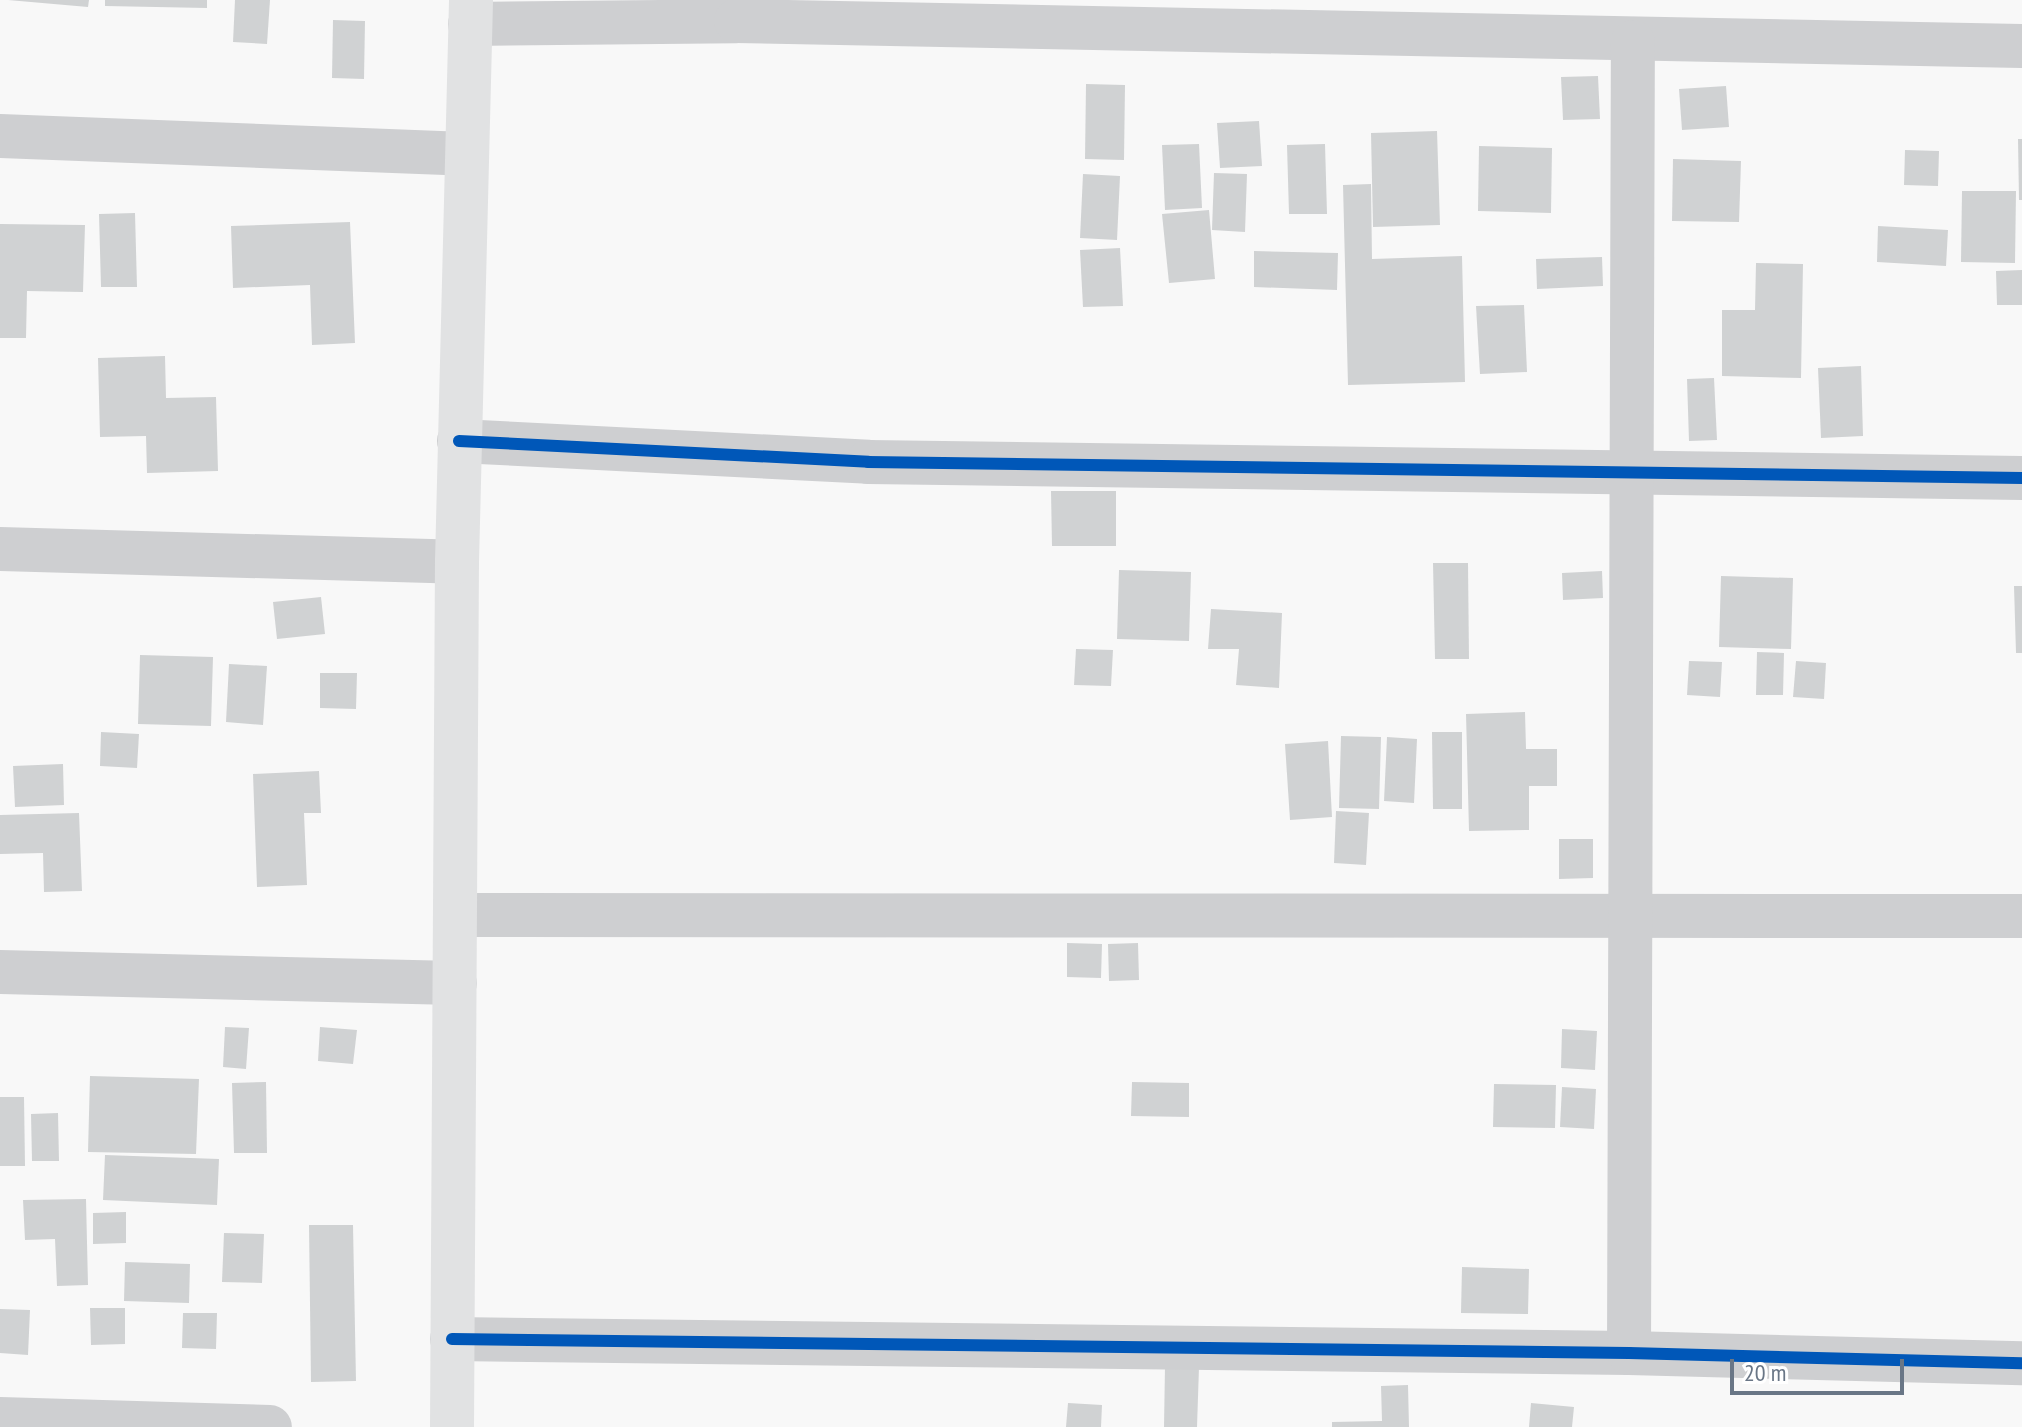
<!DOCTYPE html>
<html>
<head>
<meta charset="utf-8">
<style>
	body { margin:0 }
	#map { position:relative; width:2022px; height:1427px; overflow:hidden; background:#f8f8f8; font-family:"PT Sans Narrow",sans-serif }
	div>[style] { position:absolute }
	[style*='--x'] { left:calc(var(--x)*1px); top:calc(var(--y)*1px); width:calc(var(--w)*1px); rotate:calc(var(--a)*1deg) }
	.building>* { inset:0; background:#d0d2d3 }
	.street>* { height:44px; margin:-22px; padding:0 22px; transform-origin:22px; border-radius:22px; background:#cecfd1 }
	.secondary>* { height:44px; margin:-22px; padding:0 22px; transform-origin:22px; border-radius:22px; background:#e1e2e3 }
	.cycleway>* { height:12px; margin:-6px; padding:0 6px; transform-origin:6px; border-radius:6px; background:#0057b8 }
	span { translate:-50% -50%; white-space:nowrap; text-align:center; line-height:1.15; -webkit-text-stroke:8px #fff; paint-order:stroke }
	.scale { position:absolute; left:1730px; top:1359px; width:174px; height:36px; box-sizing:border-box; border:4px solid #697686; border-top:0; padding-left:10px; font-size:24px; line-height:28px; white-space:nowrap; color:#697686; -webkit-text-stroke:6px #fff; paint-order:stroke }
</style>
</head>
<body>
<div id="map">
	<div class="building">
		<div style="clip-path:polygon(8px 0,89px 0,88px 7px)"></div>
		<div style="clip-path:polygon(105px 0,207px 0,207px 8px,105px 6px)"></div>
		<div style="clip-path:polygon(235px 0,270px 0,267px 44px,233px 42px)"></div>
		<div style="clip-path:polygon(333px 20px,365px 21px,364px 79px,332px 78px)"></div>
		<div style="clip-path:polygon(1598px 76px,1600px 119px,1563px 120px,1561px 77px)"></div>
		<div style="clip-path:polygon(1086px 84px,1125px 85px,1124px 160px,1085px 159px)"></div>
		<div style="clip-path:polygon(1726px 86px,1729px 127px,1682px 130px,1679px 89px)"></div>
		<div style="clip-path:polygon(1259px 121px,1262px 166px,1220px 168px,1217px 123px)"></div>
		<div style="clip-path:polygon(1437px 131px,1440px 225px,1373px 227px,1371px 133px)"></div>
		<div style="clip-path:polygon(2018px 139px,2022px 139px,2022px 200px,2019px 200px)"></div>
		<div style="clip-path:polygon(1199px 144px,1202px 208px,1165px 210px,1162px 145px)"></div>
		<div style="clip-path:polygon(1325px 144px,1327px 214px,1289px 214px,1287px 145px)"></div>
		<div style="clip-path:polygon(1479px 146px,1552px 148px,1551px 213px,1478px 211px)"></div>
		<div style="clip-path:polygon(1905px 150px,1939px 151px,1938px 186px,1904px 185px)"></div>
		<div style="clip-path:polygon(1673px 159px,1741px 161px,1739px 222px,1672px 221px)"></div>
		<div style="clip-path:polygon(1214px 173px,1247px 174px,1245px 232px,1212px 230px)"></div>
		<div style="clip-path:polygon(1083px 174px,1120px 176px,1117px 240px,1080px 238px)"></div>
		<div style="clip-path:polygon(1371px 184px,1372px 259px,1462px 256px,1465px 382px,1348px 385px,1343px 185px)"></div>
		<div style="clip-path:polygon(1962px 191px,2016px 191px,2015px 263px,1961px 262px)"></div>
		<div style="clip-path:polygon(1209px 210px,1215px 279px,1169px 283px,1162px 214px)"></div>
		<div style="clip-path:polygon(135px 213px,137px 287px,101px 287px,99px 214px)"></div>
		<div style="clip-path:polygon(350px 222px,355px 343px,312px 345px,310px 285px,233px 288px,231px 226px)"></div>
		<div style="clip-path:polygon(0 224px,85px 225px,83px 292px,27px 291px,26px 338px,0 338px)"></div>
		<div style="clip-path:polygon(1878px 226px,1948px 230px,1946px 266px,1877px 262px)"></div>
		<div style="clip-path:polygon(1120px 248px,1123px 306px,1083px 307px,1080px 250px)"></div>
		<div style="clip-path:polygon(1254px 251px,1338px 253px,1337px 290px,1254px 287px)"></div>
		<div style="clip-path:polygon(1602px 257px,1603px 286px,1537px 289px,1536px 259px)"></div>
		<div style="clip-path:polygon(1756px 263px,1803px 264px,1801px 378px,1722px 376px,1722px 310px,1755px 310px)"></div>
		<div style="clip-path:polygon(2022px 270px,2022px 305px,1997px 305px,1996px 271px)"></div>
		<div style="clip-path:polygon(1524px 305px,1527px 372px,1480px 374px,1476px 306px)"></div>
		<div style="clip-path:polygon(165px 356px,166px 398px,216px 397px,218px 471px,147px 473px,146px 436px,100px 437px,98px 358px)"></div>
		<div style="clip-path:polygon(1861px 366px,1863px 436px,1821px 438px,1818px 368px)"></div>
		<div style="clip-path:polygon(1714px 378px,1717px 440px,1689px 441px,1687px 379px)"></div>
		<div style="clip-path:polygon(1051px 491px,1116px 491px,1116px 546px,1052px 546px)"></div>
		<div style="clip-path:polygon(1433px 563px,1468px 563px,1469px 659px,1435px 659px)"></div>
		<div style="clip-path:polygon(1119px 570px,1191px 572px,1189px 641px,1117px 639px)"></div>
		<div style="clip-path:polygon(1602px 571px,1603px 598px,1563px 600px,1562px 573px)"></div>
		<div style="clip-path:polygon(1721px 576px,1793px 578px,1791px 649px,1719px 647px)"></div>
		<div style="clip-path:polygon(2014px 586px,2022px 586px,2022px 653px,2016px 653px)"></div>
		<div style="clip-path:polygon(321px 597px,325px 634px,277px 639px,273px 602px)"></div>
		<div style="clip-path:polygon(1211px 609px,1282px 613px,1279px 688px,1236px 685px,1239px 649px,1208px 649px)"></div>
		<div style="clip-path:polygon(1076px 649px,1113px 650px,1111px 686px,1074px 685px)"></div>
		<div style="clip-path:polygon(1757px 652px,1784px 653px,1783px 695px,1756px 695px)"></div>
		<div style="clip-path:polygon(140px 655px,213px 657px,211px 726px,138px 724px)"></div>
		<div style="clip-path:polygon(1689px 661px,1722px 662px,1720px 697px,1687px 695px)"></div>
		<div style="clip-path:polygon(1796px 661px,1826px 663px,1824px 699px,1793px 697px)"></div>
		<div style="clip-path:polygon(229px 664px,267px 666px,263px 725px,226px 722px)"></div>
		<div style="clip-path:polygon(320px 673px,357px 673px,356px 709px,320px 708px)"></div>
		<div style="clip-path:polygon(1525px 712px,1526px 749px,1557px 749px,1557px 786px,1529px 786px,1529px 830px,1469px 831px,1466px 714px)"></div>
		<div style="clip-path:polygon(101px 732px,139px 734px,137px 768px,100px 766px)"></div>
		<div style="clip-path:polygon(1432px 732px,1462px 732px,1462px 809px,1433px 809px)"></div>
		<div style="clip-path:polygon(1341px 736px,1381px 737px,1379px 809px,1339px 808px)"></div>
		<div style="clip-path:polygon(1387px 737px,1417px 739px,1414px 803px,1384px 801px)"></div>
		<div style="clip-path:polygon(1328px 741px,1332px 817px,1290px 820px,1285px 744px)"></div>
		<div style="clip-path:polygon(63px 764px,64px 805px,15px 807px,13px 766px)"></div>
		<div style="clip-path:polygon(319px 771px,321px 813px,304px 813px,307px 885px,257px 887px,253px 774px)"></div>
		<div style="clip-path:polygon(1336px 811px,1369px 813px,1366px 865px,1334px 863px)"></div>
		<div style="clip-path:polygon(79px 813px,82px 891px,44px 892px,43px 853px,0 854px,0 815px)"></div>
		<div style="clip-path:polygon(1559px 839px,1593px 839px,1593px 878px,1559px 879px)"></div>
		<div style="clip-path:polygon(1067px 943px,1102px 944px,1101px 978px,1067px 977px)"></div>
		<div style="clip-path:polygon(1138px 943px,1139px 980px,1109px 981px,1108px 944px)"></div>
		<div style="clip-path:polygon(225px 1027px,249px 1028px,246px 1069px,223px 1067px)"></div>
		<div style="clip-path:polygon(320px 1027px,357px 1030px,353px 1064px,318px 1061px)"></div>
		<div style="clip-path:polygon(1562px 1029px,1597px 1031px,1595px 1070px,1561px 1068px)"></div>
		<div style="clip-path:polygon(90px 1076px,199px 1079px,196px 1154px,88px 1152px)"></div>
		<div style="clip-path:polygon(266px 1082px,267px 1153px,234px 1153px,232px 1083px)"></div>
		<div style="clip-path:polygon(1132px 1082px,1189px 1083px,1189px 1117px,1131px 1116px)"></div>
		<div style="clip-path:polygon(1494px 1084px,1556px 1085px,1555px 1128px,1493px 1127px)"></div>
		<div style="clip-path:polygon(1562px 1087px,1596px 1089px,1594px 1129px,1560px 1127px)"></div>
		<div style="clip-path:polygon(0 1097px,24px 1097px,25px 1166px,0 1166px)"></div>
		<div style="clip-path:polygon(58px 1113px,59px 1161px,32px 1161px,31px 1114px)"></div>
		<div style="clip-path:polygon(105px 1155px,219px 1159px,217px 1205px,103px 1200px)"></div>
		<div style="clip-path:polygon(86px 1199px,88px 1285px,57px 1286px,55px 1239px,25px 1240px,23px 1200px)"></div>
		<div style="clip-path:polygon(126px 1212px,126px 1243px,93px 1244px,93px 1213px)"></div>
		<div style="clip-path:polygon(309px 1225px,353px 1225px,356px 1381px,311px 1382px)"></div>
		<div style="clip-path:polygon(224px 1233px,264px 1234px,262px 1283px,222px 1282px)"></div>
		<div style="clip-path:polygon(125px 1262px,190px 1264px,189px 1303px,124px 1301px)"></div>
		<div style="clip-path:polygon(1462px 1267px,1529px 1269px,1528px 1314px,1461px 1313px)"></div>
		<div style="clip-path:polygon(90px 1308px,125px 1308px,125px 1344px,91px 1345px)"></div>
		<div style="clip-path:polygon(0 1309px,30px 1310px,28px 1355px,0 1353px)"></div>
		<div style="clip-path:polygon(183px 1313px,217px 1313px,216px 1349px,182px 1348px)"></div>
		<div style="clip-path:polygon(1165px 1366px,1199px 1367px,1197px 1427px,1164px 1427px)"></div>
		<div style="clip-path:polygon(1408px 1385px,1409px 1427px,1332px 1427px,1332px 1422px,1382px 1421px,1381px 1386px)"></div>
		<div style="clip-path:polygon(1068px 1403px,1102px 1405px,1101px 1427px,1066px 1427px)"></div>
		<div style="clip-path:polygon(1531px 1403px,1574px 1407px,1572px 1427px,1529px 1427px)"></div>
	</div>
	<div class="street">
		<div style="--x:470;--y:24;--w:266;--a:-0.6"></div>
		<div style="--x:736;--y:21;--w:1286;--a:1.11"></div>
		<div style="--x:0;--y:136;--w:466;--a:2.2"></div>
		<div style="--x:459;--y:441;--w:410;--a:2.9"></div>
		<div style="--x:868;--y:462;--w:1154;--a:0.79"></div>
		<div style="--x:0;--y:549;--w:457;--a:1.6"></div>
		<div style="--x:459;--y:915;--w:1563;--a:0.04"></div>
		<div style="--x:0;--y:972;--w:455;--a:1.4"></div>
		<div style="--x:452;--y:1339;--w:1177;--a:0.68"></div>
		<div style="--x:1629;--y:1353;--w:393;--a:1.5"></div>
		<div style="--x:1629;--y:1353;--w:1311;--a:-89.83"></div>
		<div style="--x:0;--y:1419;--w:270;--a:1.7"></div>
	</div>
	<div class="secondary">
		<div style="--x:452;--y:1427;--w:865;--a:-89.67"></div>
		<div style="--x:457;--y:562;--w:562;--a:-88.57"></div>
	</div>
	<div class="cycleway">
		<div style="--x:459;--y:441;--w:410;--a:2.9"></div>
		<div style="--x:868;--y:462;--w:1154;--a:0.79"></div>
		<div style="--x:452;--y:1339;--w:1177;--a:0.68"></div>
		<div style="--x:1629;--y:1353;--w:393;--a:1.5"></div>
	</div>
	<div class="scale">20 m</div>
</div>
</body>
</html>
